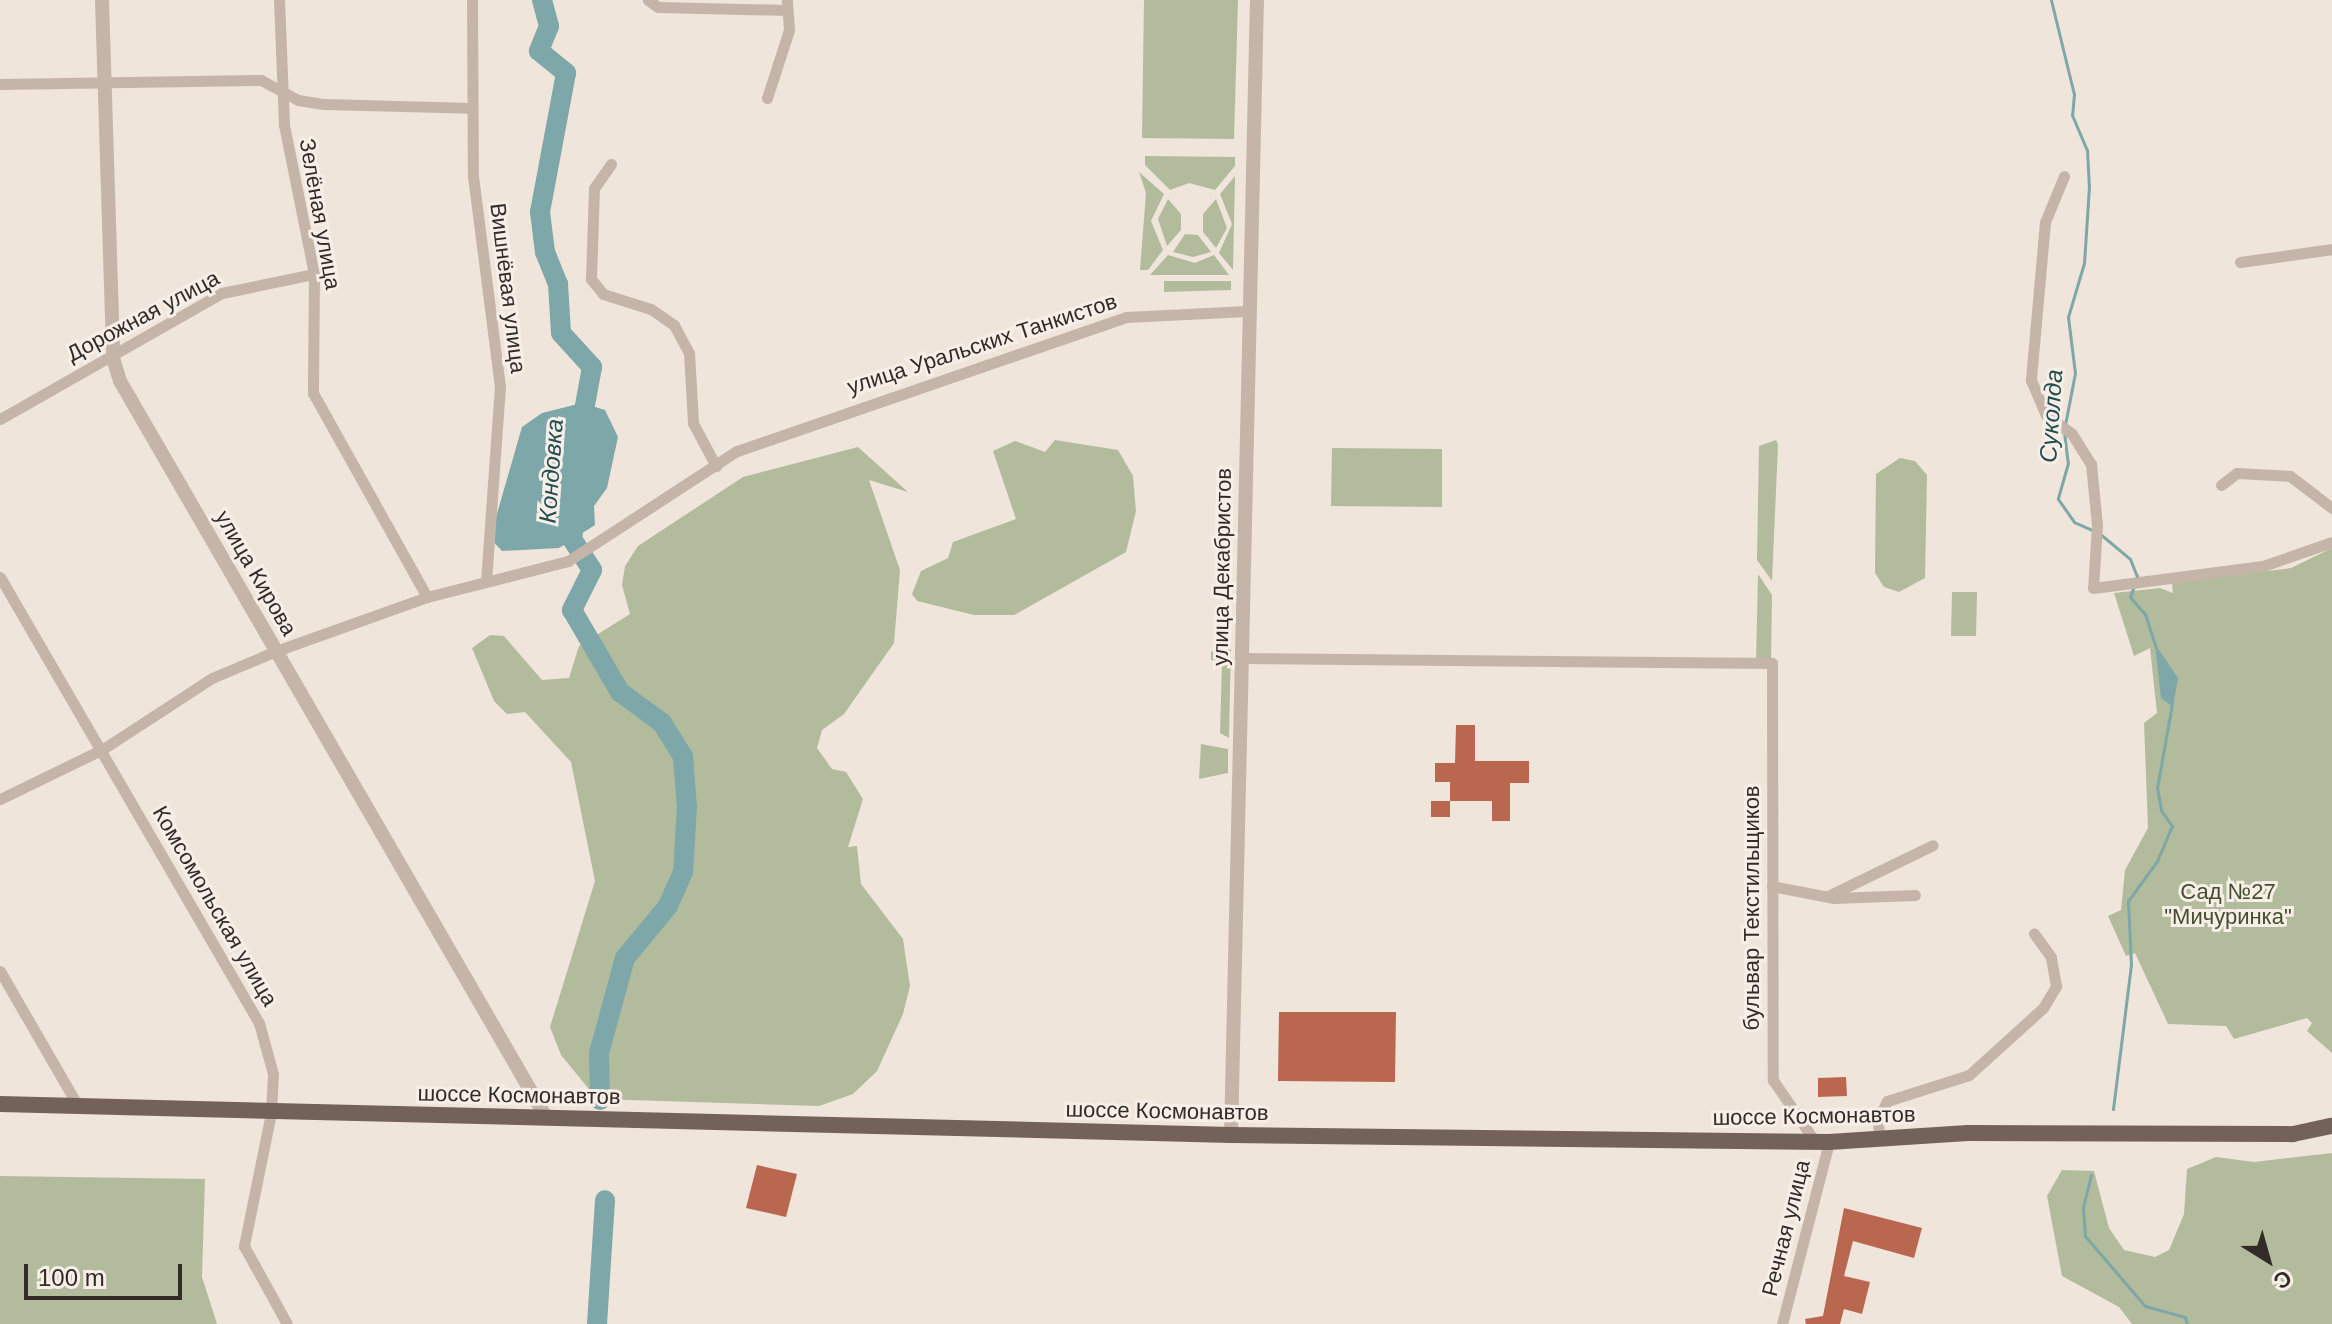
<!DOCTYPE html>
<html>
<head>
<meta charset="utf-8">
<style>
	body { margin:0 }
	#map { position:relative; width:2332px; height:1324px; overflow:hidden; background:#efe5db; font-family:Arial,sans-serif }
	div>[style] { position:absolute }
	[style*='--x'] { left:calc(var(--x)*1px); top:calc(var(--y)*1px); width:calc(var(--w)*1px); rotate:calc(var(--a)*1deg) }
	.green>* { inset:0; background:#b2bc9d }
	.water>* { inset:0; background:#7da7a8 }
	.stream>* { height:3px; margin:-1.5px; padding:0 1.5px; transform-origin:1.5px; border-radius:1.5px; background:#7da7a8 }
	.river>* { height:20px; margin:-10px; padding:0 10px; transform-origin:10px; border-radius:10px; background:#7da7a8 }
	.building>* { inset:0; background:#b9674f }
	.minor>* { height:11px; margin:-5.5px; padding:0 5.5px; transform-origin:5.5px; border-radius:5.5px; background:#c5b5a8 }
	.tertiary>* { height:14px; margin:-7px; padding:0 7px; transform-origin:7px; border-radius:7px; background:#c5b5a8 }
	.primary>* { height:16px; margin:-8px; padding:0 8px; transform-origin:8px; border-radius:8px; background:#73625a }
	span { translate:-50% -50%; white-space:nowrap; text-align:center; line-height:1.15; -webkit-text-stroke:6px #f7efe7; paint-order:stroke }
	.street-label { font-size:22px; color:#332b28 }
	.park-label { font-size:22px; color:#434f2e }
	.water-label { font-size:24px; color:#224e50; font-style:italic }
	.north { position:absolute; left:2228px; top:1220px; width:80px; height:80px; -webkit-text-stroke:6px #f7efe7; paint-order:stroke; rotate:143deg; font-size:22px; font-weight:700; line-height:32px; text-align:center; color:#332b28 }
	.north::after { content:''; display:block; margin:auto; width:28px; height:36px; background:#332b28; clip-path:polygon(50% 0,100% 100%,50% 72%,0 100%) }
	.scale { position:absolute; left:24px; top:1264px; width:158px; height:36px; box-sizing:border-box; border:4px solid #332b28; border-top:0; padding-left:10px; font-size:24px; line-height:28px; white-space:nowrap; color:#332b28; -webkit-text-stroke:6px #f7efe7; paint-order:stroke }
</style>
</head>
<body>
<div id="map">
	<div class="green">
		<div style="clip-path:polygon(1144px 0,1238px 0,1234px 139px,1142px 138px)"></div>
		<div style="clip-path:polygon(1145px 156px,1235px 157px,1235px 166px,1215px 190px,1189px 183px,1170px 190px,1145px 165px)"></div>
		<div style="clip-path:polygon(1139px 172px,1164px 194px,1151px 221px,1163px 250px,1148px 270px,1140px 270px,1146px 193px)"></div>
		<div style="clip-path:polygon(1235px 176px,1233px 270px,1219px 253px,1232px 224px,1220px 194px)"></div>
		<div style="clip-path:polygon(1168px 199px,1181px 214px,1181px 230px,1167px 246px,1158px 219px)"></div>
		<div style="clip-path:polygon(1216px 199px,1227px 228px,1216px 248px,1203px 232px,1203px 214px)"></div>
		<div style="clip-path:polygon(1185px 234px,1198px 235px,1211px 252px,1193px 257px,1173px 252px)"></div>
		<div style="clip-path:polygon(1168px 255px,1195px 263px,1214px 255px,1229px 275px,1150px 275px)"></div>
		<div style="clip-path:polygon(1164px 281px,1231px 281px,1231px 290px,1164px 292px)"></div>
		<div style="clip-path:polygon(1055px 440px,1118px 450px,1133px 476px,1136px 511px,1126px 552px,1014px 615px,974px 615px,917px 601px,912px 594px,921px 571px,948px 558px,953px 542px,1016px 519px,993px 451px,1015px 441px,1045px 452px)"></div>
		<div style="clip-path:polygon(1776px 440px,1778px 445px,1772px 581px,1757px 560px,1759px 446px)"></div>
		<div style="clip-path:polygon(858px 447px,908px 492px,869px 480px,900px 570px,894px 643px,844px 714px,822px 730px,817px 748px,832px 769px,846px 772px,863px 799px,848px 847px,857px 846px,861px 884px,903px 939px,910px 986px,903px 1014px,877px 1071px,853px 1094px,819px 1106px,597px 1099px,561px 1055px,550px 1027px,595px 881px,571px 762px,525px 712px,507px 714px,494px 701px,472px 648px,490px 635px,504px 636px,542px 680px,569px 678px,579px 646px,630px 614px,622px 585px,625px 566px,638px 546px,743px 477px)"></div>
		<div style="clip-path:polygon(1332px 448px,1442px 449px,1442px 507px,1331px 506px)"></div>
		<div style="clip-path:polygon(1900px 458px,1915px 461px,1927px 475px,1925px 578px,1899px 592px,1884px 587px,1875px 573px,1876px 474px)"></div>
		<div style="clip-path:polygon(2332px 548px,2332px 1053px,2307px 1031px,2312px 1023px,2307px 1018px,2234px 1039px,2226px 1026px,2168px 1024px,2135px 953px,2126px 956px,2108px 916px,2121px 910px,2125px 870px,2148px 828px,2144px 723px,2157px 713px,2150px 648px,2134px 656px,2114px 593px,2160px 588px,2173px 593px,2172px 583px,2291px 568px)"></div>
		<div style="clip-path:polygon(1758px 574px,1772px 595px,1771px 660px,1756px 661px)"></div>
		<div style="clip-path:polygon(1952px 592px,1977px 592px,1976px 636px,1951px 636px)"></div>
		<div style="clip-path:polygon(1231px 642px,1229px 738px,1220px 733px,1222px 661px,1211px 660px,1211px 652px)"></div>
		<div style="clip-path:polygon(1201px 744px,1228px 749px,1228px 773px,1199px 779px)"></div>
		<div style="clip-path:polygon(2332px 1153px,2332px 1324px,2132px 1324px,2119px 1307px,2062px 1276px,2047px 1196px,2062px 1170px,2094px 1171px,2109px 1228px,2124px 1250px,2155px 1257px,2169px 1250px,2184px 1214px,2187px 1169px,2216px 1157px,2254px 1162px)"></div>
		<div style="clip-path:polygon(0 1176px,205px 1179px,202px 1277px,217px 1324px,0 1324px)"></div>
	</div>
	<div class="water">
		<div style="clip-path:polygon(582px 403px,605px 410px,618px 437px,607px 488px,594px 506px,595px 525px,559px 548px,502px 551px,490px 538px,522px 427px,542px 413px)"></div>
		<div style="clip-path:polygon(2155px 644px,2178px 678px,2173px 707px,2161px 698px)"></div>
	</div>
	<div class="stream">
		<div style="--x:2051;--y:0;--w:97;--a:76.3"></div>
		<div style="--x:2074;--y:94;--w:21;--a:95"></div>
		<div style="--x:2072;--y:115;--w:38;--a:67"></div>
		<div style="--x:2087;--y:150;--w:36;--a:87"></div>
		<div style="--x:2089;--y:186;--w:77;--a:93.7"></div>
		<div style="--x:2084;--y:263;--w:56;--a:106.5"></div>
		<div style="--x:2068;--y:317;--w:56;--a:82.9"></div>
		<div style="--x:2075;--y:373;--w:53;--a:100.9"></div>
		<div style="--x:2064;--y:432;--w:31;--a:83"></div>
		<div style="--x:2068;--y:463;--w:37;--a:106"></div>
		<div style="--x:2058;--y:499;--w:28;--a:55"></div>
		<div style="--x:2074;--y:522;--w:20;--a:24"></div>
		<div style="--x:2099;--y:533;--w:40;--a:40"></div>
		<div style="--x:2130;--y:559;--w:18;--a:68"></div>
		<div style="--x:2137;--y:576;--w:22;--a:108"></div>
		<div style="--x:2130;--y:597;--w:23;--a:49"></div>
		<div style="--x:2145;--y:614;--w:36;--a:72"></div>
		<div style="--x:2113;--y:1109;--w:145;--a:-82.9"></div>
		<div style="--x:2131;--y:965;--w:64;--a:-92.7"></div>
		<div style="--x:2128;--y:901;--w:49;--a:-54.1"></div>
		<div style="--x:2157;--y:861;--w:38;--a:-67"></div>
		<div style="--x:2172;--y:826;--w:19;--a:-125"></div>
		<div style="--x:2161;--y:810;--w:22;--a:-100"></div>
		<div style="--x:2157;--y:788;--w:85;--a:-79.9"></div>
		<div style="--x:2091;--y:1175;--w:34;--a:104"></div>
		<div style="--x:2083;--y:1208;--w:28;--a:86"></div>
		<div style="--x:2085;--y:1236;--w:92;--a:49.4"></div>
		<div style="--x:2145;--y:1306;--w:41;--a:15.4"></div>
		<div style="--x:2185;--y:1317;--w:7;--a:74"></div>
	</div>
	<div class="river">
		<div style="--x:542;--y:0;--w:27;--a:75"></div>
		<div style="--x:549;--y:26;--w:27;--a:112"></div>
		<div style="--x:539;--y:51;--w:35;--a:39"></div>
		<div style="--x:566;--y:73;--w:141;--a:100.6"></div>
		<div style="--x:540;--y:212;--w:40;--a:82.9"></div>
		<div style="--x:545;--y:252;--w:35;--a:68"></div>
		<div style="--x:558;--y:284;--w:49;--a:86.5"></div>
		<div style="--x:561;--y:333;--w:46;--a:47.6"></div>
		<div style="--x:592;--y:367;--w:61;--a:100.4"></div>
		<div style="--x:575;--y:515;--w:24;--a:97"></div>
		<div style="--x:572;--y:539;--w:37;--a:57"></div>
		<div style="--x:592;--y:570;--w:45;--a:116.6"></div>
		<div style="--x:572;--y:610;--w:95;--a:59.7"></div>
		<div style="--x:620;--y:692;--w:52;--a:36.4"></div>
		<div style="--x:662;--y:723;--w:40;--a:58"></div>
		<div style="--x:683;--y:757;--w:50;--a:85.4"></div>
		<div style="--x:687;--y:807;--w:65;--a:93.5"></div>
		<div style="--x:683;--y:872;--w:37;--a:114"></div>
		<div style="--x:668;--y:906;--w:67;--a:129.6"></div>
		<div style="--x:625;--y:958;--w:98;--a:105.3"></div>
		<div style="--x:599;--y:1053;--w:47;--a:88.8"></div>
		<div style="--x:597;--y:1324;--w:124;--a:-86.3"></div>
	</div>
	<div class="building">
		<div style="clip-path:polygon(1456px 725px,1475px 725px,1475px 761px,1529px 761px,1529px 783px,1510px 783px,1510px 821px,1492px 821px,1492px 801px,1450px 801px,1450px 782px,1435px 782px,1435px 763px,1455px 763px)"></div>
		<div style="clip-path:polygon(1431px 801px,1450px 801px,1450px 817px,1431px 817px)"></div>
		<div style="clip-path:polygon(1279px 1012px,1396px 1012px,1395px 1082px,1278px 1081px)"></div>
		<div style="clip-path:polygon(1846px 1077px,1847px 1096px,1818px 1097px,1818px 1078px)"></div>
		<div style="clip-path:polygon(757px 1165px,797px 1174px,786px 1217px,746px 1208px)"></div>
		<div style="clip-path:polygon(1844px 1208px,1922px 1228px,1914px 1258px,1853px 1241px,1844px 1276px,1870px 1282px,1862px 1314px,1844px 1309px,1840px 1324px,1806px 1324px,1805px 1319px,1823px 1316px)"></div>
	</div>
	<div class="minor">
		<div style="--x:279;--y:0;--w:125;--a:87.7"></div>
		<div style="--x:284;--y:125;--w:152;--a:78.6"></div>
		<div style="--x:314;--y:274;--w:119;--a:90.5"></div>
		<div style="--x:313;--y:393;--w:234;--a:60.8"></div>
		<div style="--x:472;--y:0;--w:176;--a:89.7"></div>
		<div style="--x:473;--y:176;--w:212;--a:82.7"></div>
		<div style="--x:500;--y:386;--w:196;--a:94.1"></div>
		<div style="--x:648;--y:0;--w:12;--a:35"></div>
		<div style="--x:658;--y:7;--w:128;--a:1.3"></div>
		<div style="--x:0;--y:84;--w:261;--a:-0.9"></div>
		<div style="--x:261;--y:80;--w:42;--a:28.4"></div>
		<div style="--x:298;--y:100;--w:26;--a:9"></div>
		<div style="--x:324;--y:104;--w:148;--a:1.5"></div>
		<div style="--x:767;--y:98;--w:71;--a:-72.1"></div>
		<div style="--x:789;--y:30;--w:30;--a:-94"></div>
		<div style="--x:611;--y:164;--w:29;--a:125"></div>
		<div style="--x:594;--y:188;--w:91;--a:91.9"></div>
		<div style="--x:591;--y:279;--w:19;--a:51"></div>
		<div style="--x:603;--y:294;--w:50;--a:17.4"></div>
		<div style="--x:651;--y:309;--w:28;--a:35"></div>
		<div style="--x:674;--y:325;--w:32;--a:62"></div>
		<div style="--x:689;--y:353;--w:70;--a:86.7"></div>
		<div style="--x:693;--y:423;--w:49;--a:61.9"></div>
		<div style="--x:2064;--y:176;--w:50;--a:112.4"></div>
		<div style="--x:2045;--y:222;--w:159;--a:95.1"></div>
		<div style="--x:2031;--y:380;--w:38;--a:67"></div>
		<div style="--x:2046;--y:415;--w:32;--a:36"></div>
		<div style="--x:2072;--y:434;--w:36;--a:58"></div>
		<div style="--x:2091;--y:464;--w:61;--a:84.4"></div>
		<div style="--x:2097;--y:525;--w:63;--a:93.6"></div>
		<div style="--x:2093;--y:588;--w:171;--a:-7.4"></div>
		<div style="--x:2263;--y:566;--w:73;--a:-19.2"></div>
		<div style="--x:2240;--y:262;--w:93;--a:-8"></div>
		<div style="--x:0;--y:419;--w:255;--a:-29.6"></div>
		<div style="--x:222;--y:293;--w:94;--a:-11.7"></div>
		<div style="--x:2221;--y:485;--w:20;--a:-37"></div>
		<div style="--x:2237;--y:473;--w:53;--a:3.2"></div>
		<div style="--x:2290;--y:476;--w:53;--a:37.3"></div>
		<div style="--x:0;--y:577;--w:516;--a:59.86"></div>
		<div style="--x:259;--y:1023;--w:53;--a:74.6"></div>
		<div style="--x:273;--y:1074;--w:39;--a:93"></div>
		<div style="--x:271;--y:1113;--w:136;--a:101.5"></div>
		<div style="--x:244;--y:1246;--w:89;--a:61.1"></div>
		<div style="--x:1241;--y:658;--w:531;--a:0.54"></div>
		<div style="--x:1772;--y:663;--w:417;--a:89.9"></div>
		<div style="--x:1773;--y:1080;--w:73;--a:55.7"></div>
		<div style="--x:0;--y:799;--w:114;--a:-25.9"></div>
		<div style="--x:103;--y:749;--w:130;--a:-33.1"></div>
		<div style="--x:212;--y:678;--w:69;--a:-22.9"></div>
		<div style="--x:276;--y:651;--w:160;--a:-19.7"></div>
		<div style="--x:427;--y:597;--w:146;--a:-14.3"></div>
		<div style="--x:568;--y:561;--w:202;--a:-33.1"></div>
		<div style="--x:737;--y:451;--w:411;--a:-19"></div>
		<div style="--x:1126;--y:317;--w:121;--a:-2.8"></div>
		<div style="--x:1772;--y:886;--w:63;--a:11"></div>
		<div style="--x:1834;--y:898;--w:81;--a:-2.1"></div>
		<div style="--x:1830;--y:895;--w:114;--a:-25.9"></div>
		<div style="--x:0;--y:971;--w:156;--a:60"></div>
		<div style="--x:1879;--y:1139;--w:19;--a:-93"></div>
		<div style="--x:1878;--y:1120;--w:21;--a:-65"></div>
		<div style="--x:1887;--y:1101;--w:86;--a:-17.6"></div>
		<div style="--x:1969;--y:1075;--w:100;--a:-42.2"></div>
		<div style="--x:2043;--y:1008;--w:26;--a:-59"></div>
		<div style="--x:2056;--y:986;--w:29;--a:-100"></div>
		<div style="--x:2051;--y:957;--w:29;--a:-126"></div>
		<div style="--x:1782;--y:1324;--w:188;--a:-75.5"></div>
	</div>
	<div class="tertiary">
		<div style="--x:102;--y:0;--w:358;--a:88.2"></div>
		<div style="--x:113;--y:358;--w:24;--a:73"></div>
		<div style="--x:120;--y:381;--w:850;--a:59.94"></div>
		<div style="--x:1231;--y:1135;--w:1135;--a:-88.69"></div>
	</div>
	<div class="primary">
		<div style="--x:0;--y:1104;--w:1231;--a:1.44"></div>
		<div style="--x:1231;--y:1135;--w:598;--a:0.67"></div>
		<div style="--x:1829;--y:1142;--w:139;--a:-3.7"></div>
		<div style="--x:1968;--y:1133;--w:325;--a:0.2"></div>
		<div style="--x:2293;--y:1134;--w:40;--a:-12"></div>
	</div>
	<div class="street-label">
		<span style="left:320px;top:214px;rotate:80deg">Зелёная улица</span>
		<span style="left:508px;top:288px;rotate:83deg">Вишнёвая улица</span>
		<span style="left:143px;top:316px;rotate:-28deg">Дорожная улица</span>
		<span style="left:982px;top:344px;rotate:-18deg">улица Уральских Танкистов</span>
		<span style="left:1222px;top:567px;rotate:-89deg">улица Декабристов</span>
		<span style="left:256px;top:573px;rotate:60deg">улица Кирова</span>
		<span style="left:215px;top:906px;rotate:60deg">Комсомольская улица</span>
		<span style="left:1752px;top:908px;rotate:-90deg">бульвар Текстильщиков</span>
		<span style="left:519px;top:1095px;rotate:1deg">шоссе Космонавтов</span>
		<span style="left:1167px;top:1111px;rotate:1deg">шоссе Космонавтов</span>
		<span style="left:1814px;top:1116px;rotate:-1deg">шоссе Космонавтов</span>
		<span style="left:1786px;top:1228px;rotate:-76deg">Речная улица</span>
	</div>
	<div class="park-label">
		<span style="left:2228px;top:904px">Сад №27<br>"Мичуринка"</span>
	</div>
	<div class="water-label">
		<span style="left:2051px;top:416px;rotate:-86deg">Суколда</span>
		<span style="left:551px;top:471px;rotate:-86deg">Кондовка</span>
	</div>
	<div class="north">С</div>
	<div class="scale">100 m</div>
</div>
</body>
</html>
